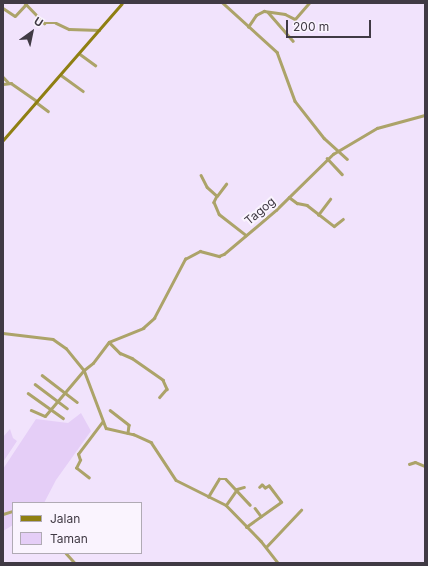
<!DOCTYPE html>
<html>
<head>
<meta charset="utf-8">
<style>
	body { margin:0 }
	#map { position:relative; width:428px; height:566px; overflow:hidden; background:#f1e3fc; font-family:Inter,sans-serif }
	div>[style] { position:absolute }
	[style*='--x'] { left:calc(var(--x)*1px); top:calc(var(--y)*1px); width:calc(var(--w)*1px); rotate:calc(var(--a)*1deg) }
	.green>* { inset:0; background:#e5cef7 }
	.street>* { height:2.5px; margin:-1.25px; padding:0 1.25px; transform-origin:1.25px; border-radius:1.25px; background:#aca369 }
	.secondary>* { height:3px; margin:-1.5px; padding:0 1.5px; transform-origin:1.5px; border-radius:1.5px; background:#8f7f12 }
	span { translate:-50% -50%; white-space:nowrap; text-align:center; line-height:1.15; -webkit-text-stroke:4px #faf4fe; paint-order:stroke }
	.street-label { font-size:12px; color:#403a44 }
	.frame { position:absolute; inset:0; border:4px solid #403a44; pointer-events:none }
	.legend { position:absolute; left:12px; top:502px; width:130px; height:52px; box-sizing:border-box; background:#faf4fe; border:1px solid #b0aab4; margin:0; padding:5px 7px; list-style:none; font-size:12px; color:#403a44 }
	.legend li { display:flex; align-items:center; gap:8px; height:20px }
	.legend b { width:20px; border:1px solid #b0aab4 }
	.north { position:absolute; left:12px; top:12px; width:40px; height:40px; -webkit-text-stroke:3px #faf4fe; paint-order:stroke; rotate:33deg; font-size:11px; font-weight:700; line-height:16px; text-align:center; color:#403a44 }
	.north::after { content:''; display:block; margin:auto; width:14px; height:18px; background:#403a44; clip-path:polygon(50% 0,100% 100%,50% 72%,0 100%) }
	.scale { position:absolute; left:286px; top:20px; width:85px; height:18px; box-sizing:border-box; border:2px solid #403a44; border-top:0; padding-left:5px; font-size:12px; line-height:14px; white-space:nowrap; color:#403a44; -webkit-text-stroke:3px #faf4fe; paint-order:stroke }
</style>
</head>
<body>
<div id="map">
	<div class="green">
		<div style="clip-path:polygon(81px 413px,91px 431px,56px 480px,44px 503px,13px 503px,13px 525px,3px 531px,3px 469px,36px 419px,68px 423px)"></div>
		<div style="clip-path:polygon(10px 429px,13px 438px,17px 441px,3px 462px,3px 437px)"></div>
	</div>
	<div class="street">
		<div style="--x:25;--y:3;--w:28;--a:46"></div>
		<div style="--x:44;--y:23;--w:12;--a:0"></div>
		<div style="--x:56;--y:23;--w:14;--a:25"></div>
		<div style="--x:69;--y:29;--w:30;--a:2"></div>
		<div style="--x:223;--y:3;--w:73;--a:42.2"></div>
		<div style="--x:277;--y:52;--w:52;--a:69.8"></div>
		<div style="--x:295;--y:101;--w:47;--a:51.9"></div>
		<div style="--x:324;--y:138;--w:31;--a:42"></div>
		<div style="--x:3;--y:8;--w:14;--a:34"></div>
		<div style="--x:15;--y:16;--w:16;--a:-47"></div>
		<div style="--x:268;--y:12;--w:38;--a:49"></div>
		<div style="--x:248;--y:27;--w:14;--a:-56"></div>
		<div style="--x:256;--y:15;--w:9;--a:-27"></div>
		<div style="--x:264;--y:11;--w:21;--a:8"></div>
		<div style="--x:285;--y:14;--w:11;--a:27"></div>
		<div style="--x:295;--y:19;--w:21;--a:-49"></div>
		<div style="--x:80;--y:54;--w:19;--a:36"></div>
		<div style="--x:61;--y:75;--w:27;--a:36"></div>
		<div style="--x:3;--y:77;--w:7;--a:45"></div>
		<div style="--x:3;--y:84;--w:8;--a:-7"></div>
		<div style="--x:11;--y:83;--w:32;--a:35"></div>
		<div style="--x:36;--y:102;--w:15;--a:37"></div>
		<div style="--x:327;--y:158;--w:22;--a:47"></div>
		<div style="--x:201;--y:175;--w:13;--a:63"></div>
		<div style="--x:207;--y:187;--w:13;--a:42"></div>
		<div style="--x:217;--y:196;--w:7;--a:117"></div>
		<div style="--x:214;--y:202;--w:13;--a:67"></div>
		<div style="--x:219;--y:214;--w:34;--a:38"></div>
		<div style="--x:217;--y:196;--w:15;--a:-53"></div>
		<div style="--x:289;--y:197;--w:10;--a:37"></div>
		<div style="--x:297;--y:203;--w:10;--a:11"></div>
		<div style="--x:307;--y:205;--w:34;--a:38"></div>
		<div style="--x:334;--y:226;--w:11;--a:-38"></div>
		<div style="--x:318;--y:215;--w:20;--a:-53"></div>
		<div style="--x:3;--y:333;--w:50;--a:6.8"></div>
		<div style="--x:53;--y:339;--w:16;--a:35"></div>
		<div style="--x:66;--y:348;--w:28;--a:51"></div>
		<div style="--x:84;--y:370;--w:11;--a:-38"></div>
		<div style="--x:93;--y:363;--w:26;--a:-53"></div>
		<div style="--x:109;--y:342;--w:37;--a:-22"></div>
		<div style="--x:143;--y:328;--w:15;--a:-42"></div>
		<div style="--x:154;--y:318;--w:67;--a:-62.3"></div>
		<div style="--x:185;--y:259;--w:17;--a:-28"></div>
		<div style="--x:200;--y:251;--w:20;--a:15"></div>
		<div style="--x:219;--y:256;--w:5;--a:-22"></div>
		<div style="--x:224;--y:254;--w:68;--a:-40.2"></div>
		<div style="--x:276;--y:210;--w:80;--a:-44.5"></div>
		<div style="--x:333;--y:154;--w:51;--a:-30.6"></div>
		<div style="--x:377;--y:128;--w:50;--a:-15.2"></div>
		<div style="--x:109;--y:342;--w:16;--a:45"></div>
		<div style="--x:120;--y:353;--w:13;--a:23"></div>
		<div style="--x:132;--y:358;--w:38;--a:35"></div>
		<div style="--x:163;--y:380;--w:10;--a:66"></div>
		<div style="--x:167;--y:389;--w:11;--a:131"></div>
		<div style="--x:42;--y:375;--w:44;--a:37.6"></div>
		<div style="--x:35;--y:384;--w:40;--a:37"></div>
		<div style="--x:28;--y:393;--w:43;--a:35.5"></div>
		<div style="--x:31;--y:410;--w:15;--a:23"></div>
		<div style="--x:45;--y:416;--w:60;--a:-49.7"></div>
		<div style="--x:84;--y:370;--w:62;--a:69.2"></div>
		<div style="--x:106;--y:428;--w:28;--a:13"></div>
		<div style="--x:133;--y:434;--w:20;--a:24"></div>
		<div style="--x:151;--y:442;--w:45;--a:56.7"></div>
		<div style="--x:176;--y:480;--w:56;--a:26.6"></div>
		<div style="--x:226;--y:505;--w:50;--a:45.8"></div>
		<div style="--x:261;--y:541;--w:28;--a:52"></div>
		<div style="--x:110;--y:410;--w:24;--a:38"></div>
		<div style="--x:129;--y:425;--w:8;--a:97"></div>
		<div style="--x:409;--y:464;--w:6;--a:-18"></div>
		<div style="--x:415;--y:462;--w:11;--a:22"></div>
		<div style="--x:89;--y:478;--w:16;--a:-142"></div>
		<div style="--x:76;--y:468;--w:9;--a:-63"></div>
		<div style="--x:80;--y:460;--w:6;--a:-108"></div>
		<div style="--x:78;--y:454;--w:40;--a:-53"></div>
		<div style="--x:208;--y:497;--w:21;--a:-59"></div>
		<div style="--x:219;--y:479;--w:7;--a:0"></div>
		<div style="--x:226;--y:479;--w:35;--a:47"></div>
		<div style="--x:226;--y:505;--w:19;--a:-55"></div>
		<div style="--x:237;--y:489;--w:7;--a:-16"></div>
		<div style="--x:255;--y:508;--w:10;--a:53"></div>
		<div style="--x:3;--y:514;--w:10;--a:-17"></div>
		<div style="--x:246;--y:527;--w:43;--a:-35.5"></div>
		<div style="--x:281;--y:502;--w:20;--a:-127"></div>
		<div style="--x:269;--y:486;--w:4;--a:153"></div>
		<div style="--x:265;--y:488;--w:4;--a:-135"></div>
		<div style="--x:262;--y:485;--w:3;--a:135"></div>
		<div style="--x:266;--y:547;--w:51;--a:-46.6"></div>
		<div style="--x:66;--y:553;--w:13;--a:48"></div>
	</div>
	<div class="secondary">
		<div style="--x:3;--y:140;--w:181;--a:-49"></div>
	</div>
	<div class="street-label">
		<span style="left:260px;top:211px;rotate:-40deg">Tagog</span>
	</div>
	<div class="frame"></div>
	<ul class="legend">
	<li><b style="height:5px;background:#8f7f12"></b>Jalan</li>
	<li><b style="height:11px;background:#e5cef7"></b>Taman</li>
	</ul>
	<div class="north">U</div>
	<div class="scale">200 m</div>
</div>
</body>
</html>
